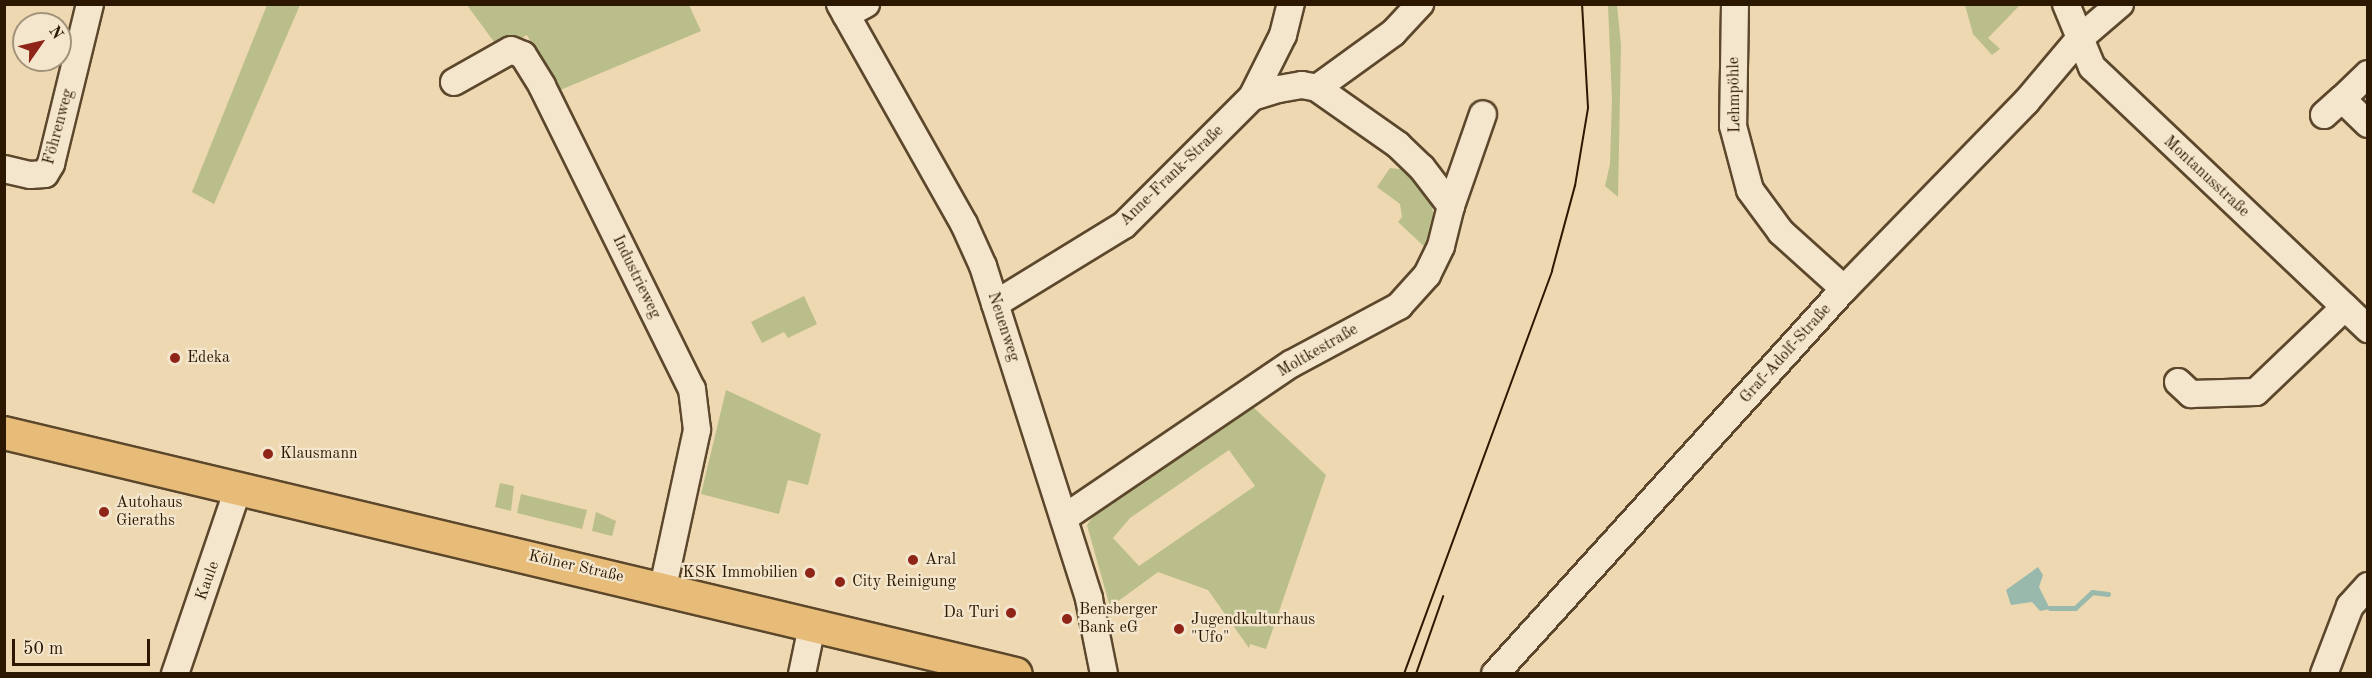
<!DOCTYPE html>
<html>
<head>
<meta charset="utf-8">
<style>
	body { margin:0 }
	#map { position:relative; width:2372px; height:678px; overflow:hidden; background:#edd8b1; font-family:"Old Standard TT",serif }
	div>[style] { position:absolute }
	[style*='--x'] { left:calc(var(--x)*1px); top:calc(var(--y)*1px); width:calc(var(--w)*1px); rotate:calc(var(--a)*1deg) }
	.green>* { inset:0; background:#babe8a }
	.water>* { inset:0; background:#99b9ad }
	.stream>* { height:5px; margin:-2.5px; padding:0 2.5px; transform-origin:2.5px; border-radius:2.5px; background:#99b9ad }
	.roads { filter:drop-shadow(2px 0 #5c472c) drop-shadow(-2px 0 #5c472c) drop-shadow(0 2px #5c472c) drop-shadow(0 -2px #5c472c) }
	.minor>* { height:26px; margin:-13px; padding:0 13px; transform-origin:13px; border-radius:13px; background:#f3e6cc }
	.major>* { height:32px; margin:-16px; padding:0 16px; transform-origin:16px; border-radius:16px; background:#e6bc78 }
	.tram>* { height:1.5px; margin:-0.75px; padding:0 0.75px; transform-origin:0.75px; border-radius:0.75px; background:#2c1700 }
	.dots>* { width:16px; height:16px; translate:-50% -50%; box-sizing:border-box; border:3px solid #f3e6cc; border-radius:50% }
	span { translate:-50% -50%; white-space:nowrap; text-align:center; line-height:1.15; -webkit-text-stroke:4.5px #f3e6cc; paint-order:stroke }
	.street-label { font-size:16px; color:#2c1700 }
	.poi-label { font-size:16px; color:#2c1700 }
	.left { translate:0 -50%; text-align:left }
	.right { translate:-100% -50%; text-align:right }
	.frame { position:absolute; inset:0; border:6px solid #2c1700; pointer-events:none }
	.north { position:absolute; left:12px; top:12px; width:60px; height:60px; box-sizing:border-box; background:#f3e6cc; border:2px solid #a3937a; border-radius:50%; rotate:56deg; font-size:16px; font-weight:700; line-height:24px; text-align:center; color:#2c1700 }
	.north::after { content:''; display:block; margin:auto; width:21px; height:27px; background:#8f2418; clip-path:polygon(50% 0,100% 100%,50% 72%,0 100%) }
	.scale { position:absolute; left:12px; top:639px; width:138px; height:27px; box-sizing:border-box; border:3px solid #2c1700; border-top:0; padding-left:8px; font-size:18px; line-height:21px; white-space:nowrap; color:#2c1700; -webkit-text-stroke:4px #f3e6cc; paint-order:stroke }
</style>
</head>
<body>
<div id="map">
	<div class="green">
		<div style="clip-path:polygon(267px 5px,300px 5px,214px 204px,192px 192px)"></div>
		<div style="clip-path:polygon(467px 5px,689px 5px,701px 31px,558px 91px,527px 35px,500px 50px)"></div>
		<div style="clip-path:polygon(1608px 5px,1617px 5px,1621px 45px,1618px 197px,1605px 186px,1610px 164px,1612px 100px)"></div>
		<div style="clip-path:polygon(1965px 5px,2020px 5px,1988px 38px,2000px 49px,1992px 55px,1973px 34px)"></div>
		<div style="clip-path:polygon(1390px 168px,1408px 170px,1431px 203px,1435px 220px,1429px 251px,1398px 222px,1402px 217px,1400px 204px,1377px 187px)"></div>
		<div style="clip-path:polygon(804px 296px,817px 324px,788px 338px,784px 332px,762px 343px,751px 322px)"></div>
		<div style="clip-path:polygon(726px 390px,821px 434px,808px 485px,788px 480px,779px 514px,701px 494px)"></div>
		<div style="clip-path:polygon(evenodd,1252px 406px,1326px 475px,1266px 649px,1250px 644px,1249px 648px,1208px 590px,1158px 572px,1110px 607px,1087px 525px,1096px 512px,1252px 406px,1229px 450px,1255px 486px,1139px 566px,1113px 538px,1130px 518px,1229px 450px)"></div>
		<div style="clip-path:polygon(500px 483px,514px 486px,511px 511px,495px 507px)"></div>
		<div style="clip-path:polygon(521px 494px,587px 510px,582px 529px,517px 513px)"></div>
		<div style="clip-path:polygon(596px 512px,616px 521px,612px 536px,592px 531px)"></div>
	</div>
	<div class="water">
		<div style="clip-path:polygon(2038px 567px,2043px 575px,2039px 587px,2050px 609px,2040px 611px,2032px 602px,2011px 605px,2006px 590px)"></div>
	</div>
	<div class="stream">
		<div style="--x:2050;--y:608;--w:25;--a:0"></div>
		<div style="--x:2075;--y:608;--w:23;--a:-43"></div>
		<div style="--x:2092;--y:592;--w:16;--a:7"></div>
	</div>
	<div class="roads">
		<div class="minor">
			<div style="--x:840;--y:4;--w:253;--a:60.6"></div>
			<div style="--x:964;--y:224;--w:46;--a:65.7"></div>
			<div style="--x:983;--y:266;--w:349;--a:72.3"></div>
			<div style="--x:1089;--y:599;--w:76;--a:78.7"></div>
			<div style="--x:1735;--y:4;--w:122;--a:90.9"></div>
			<div style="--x:1733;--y:126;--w:66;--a:75.1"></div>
			<div style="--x:1750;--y:190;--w:52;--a:53.6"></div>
			<div style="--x:1781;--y:232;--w:85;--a:42.1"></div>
			<div style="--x:2066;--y:4;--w:68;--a:67.6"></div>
			<div style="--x:2092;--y:67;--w:381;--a:43.5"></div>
			<div style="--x:846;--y:15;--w:23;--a:-29"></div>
			<div style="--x:2368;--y:74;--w:36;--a:136"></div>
			<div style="--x:2342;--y:99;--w:36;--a:44"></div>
			<div style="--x:454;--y:82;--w:65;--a:-29.3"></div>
			<div style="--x:511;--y:50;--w:13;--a:23"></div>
			<div style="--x:523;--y:55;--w:36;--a:58"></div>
			<div style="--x:542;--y:86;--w:338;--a:63.7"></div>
			<div style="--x:692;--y:389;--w:41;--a:83"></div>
			<div style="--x:697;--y:430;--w:161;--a:102.2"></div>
			<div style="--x:1317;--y:88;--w:94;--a:-35.9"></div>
			<div style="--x:1393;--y:33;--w:40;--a:-47"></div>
			<div style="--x:1252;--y:97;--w:69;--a:-63.4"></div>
			<div style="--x:1283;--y:35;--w:32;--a:-76"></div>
			<div style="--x:2324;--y:115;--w:24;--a:-42"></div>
			<div style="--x:4;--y:169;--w:27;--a:13"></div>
			<div style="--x:30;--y:175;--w:15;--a:-4"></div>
			<div style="--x:45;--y:174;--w:12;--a:-59"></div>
			<div style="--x:51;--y:164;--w:165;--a:-76.3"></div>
			<div style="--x:995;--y:304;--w:151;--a:-31.5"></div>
			<div style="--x:1124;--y:225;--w:181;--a:-45"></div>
			<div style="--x:1252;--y:97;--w:28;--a:-17"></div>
			<div style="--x:1279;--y:89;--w:23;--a:-10"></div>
			<div style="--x:1302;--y:85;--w:15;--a:11"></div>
			<div style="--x:1317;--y:88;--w:99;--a:35.1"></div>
			<div style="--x:1398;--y:145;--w:33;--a:44"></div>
			<div style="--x:1422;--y:168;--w:48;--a:52.7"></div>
			<div style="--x:2178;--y:382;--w:18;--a:43"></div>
			<div style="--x:2191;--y:394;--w:65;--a:-1.8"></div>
			<div style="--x:2256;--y:392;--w:123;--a:-43.7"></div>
			<div style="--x:1064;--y:518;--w:274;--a:-34.2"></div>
			<div style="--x:1291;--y:364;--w:123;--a:-28.2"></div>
			<div style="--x:1399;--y:306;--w:42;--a:-47.9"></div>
			<div style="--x:1427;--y:275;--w:32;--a:-64"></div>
			<div style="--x:1441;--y:246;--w:41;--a:-76"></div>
			<div style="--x:1451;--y:206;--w:97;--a:-70.8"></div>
			<div style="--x:175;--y:674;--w:195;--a:-71.2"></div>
			<div style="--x:802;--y:674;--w:49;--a:-78.2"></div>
			<div style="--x:1495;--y:674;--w:520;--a:-47.81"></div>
			<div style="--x:1844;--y:289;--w:261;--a:-45.8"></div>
			<div style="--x:2026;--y:102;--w:82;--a:-49.9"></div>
			<div style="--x:2079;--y:39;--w:54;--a:-40.5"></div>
			<div style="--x:2324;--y:674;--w:73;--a:-69.1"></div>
			<div style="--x:2350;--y:606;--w:27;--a:-48"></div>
		</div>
		<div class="major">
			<div style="--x:4;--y:433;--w:1040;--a:13.4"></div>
		</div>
	</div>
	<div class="tram">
		<div style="--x:1404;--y:674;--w:429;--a:-69.8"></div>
		<div style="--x:1552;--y:271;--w:88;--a:-74.9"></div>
		<div style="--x:1575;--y:186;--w:79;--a:-80.5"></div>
		<div style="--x:1588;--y:108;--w:104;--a:-93.3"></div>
		<div style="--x:1416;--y:674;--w:82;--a:-70.7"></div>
	</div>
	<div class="dots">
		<div style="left:175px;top:358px;background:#8f2418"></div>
		<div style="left:268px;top:454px;background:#8f2418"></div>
		<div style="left:104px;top:512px;background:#8f2418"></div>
		<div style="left:913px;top:560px;background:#8f2418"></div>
		<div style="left:810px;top:573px;background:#8f2418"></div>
		<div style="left:840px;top:582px;background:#8f2418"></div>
		<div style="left:1011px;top:613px;background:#8f2418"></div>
		<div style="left:1067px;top:619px;background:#8f2418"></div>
		<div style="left:1179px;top:629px;background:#8f2418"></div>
	</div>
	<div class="street-label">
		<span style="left:1735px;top:95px;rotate:-91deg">Lehmpöhle</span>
		<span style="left:59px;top:127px;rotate:-75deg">Föhrenweg</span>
		<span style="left:1172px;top:176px;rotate:-44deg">Anne-Frank-Straße</span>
		<span style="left:2206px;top:177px;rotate:43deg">Montanusstraße</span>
		<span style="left:636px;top:277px;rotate:64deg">Industrieweg</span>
		<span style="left:1003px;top:327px;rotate:72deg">Neuenweg</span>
		<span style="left:1318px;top:351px;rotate:-30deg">Moltkestraße</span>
		<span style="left:1786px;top:354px;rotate:-48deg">Graf-Adolf-Straße</span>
		<span style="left:576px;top:567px;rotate:13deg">Kölner Straße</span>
		<span style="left:208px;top:581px;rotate:-70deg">Kaule</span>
	</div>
	<div class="poi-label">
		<span class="left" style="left:187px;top:358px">Edeka</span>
		<span class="left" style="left:280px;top:454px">Klausmann</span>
		<span class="left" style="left:116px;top:512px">Autohaus<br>Gieraths</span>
		<span class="left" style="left:925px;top:560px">Aral</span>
		<span class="right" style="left:798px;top:573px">KSK Immobilien</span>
		<span class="left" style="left:852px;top:582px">City Reinigung</span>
		<span class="left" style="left:1079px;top:619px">Bensberger<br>Bank eG</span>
		<span class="right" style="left:999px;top:613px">Da Turi</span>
		<span class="left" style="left:1191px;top:629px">Jugendkulturhaus<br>"Ufo"</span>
	</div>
	<div class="frame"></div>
	<div class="north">N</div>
	<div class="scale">50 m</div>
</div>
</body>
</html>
